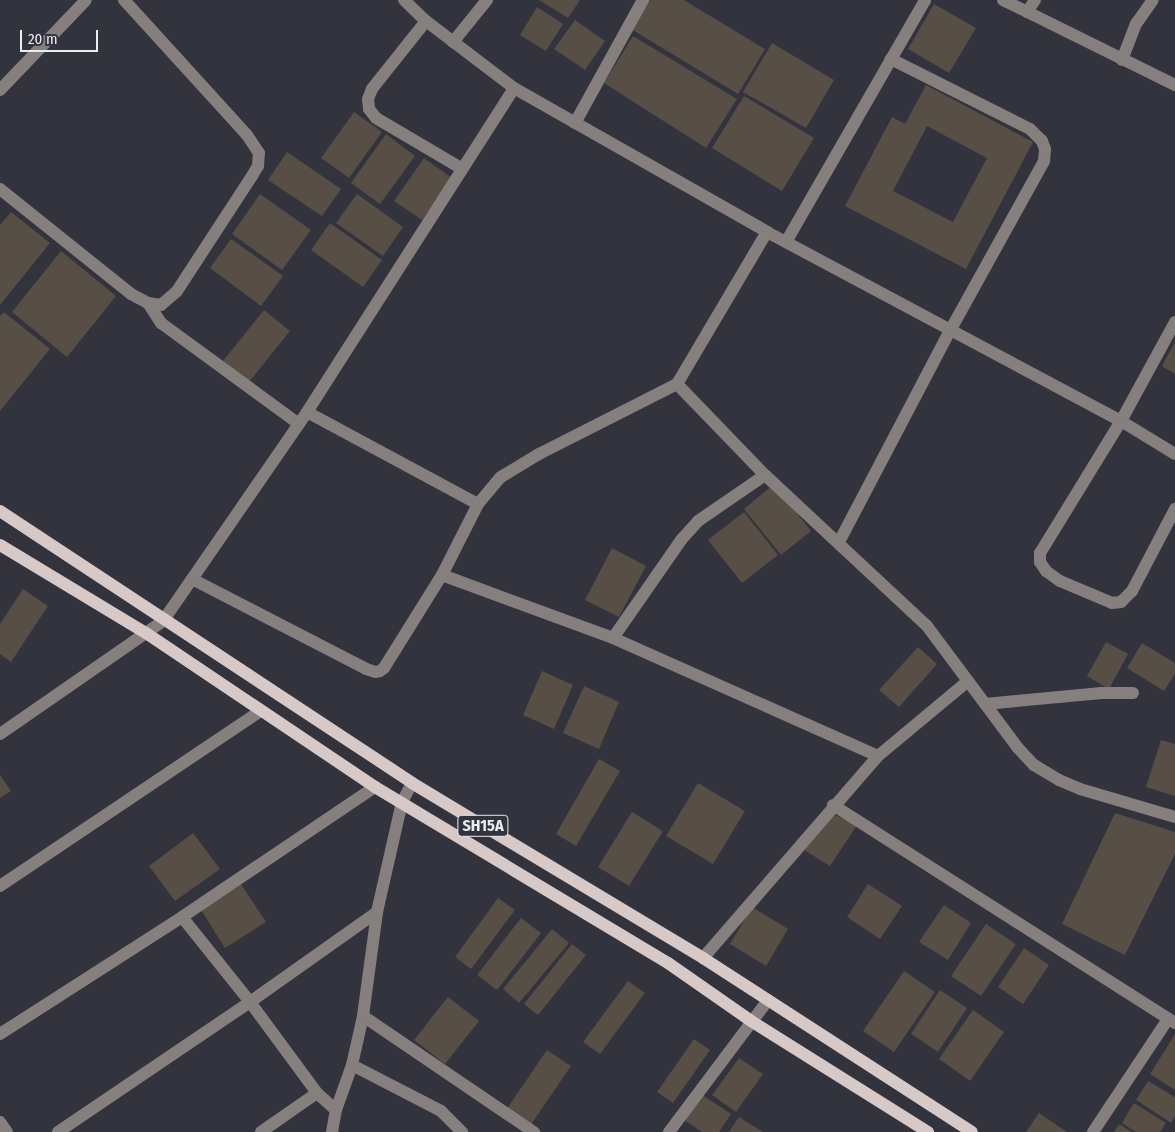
<!DOCTYPE html>
<html>
<head>
<meta charset="utf-8">
<style>
	body { margin:0 }
	#map { position:relative; width:1175px; height:1132px; overflow:hidden; background:#32333d; font-family:"Fira Sans Condensed",sans-serif }
	div>[style] { position:absolute }
	[style*='--x'] { left:calc(var(--x)*1px); top:calc(var(--y)*1px); width:calc(var(--w)*1px); rotate:calc(var(--a)*1deg) }
	.building>* { inset:0; background:#574e46 }
	.minor>* { height:12px; margin:-6px; padding:0 6px; transform-origin:6px; border-radius:6px; background:#857f7e }
	.major>* { height:12px; margin:-6px; padding:0 6px; transform-origin:6px; border-radius:6px; background:#d6c9c7 }
	span { translate:-50% -50%; white-space:nowrap; text-align:center; line-height:1.15; -webkit-text-stroke:4.5px #32333d; paint-order:stroke }
	.shield-label span { padding:1px 4px; background:#32333d; border:1px solid; border-radius:4px; -webkit-text-stroke-width:0 }
	.shield-label { font-size:16px; color:#eaecf2; font-weight:700 }
	.scale { position:absolute; left:20px; top:30px; width:78px; height:22px; box-sizing:border-box; border:2px solid #eaecf2; border-top:0; padding-left:6px; font-size:15px; line-height:18px; white-space:nowrap; color:#eaecf2; -webkit-text-stroke:4px #32333d; paint-order:stroke }
</style>
</head>
<body>
<div id="map">
	<div class="building">
		<div style="clip-path:polygon(539px 0,580px 0,568px 18px)"></div>
		<div style="clip-path:polygon(648px 0,684px 0,765px 49px,738px 94px,631px 29px)"></div>
		<div style="clip-path:polygon(934px 4px,976px 28px,949px 73px,908px 49px)"></div>
		<div style="clip-path:polygon(537px 7px,563px 24px,546px 51px,520px 35px)"></div>
		<div style="clip-path:polygon(575px 20px,605px 41px,585px 70px,554px 49px)"></div>
		<div style="clip-path:polygon(633px 36px,737px 99px,706px 148px,604px 83px)"></div>
		<div style="clip-path:polygon(772px 43px,834px 80px,806px 128px,743px 92px)"></div>
		<div style="clip-path:polygon(evenodd,926px 85px,1033px 142px,966px 269px,845px 206px,892px 117px,905px 124px,926px 85px,927px 126px,987px 158px,953px 222px,893px 191px,927px 126px)"></div>
		<div style="clip-path:polygon(744px 96px,814px 138px,782px 191px,712px 148px)"></div>
		<div style="clip-path:polygon(354px 112px,382px 132px,349px 178px,321px 158px)"></div>
		<div style="clip-path:polygon(386px 134px,415px 156px,380px 204px,351px 183px)"></div>
		<div style="clip-path:polygon(287px 152px,341px 189px,322px 216px,268px 180px)"></div>
		<div style="clip-path:polygon(424px 158px,452px 178px,422px 220px,394px 201px)"></div>
		<div style="clip-path:polygon(260px 194px,311px 230px,282px 270px,232px 234px)"></div>
		<div style="clip-path:polygon(357px 194px,403px 227px,383px 256px,336px 223px)"></div>
		<div style="clip-path:polygon(11px 212px,50px 243px,0 305px,0 225px)"></div>
		<div style="clip-path:polygon(330px 223px,382px 260px,363px 287px,311px 250px)"></div>
		<div style="clip-path:polygon(231px 239px,283px 276px,261px 306px,210px 268px)"></div>
		<div style="clip-path:polygon(61px 251px,116px 296px,67px 357px,12px 312px)"></div>
		<div style="clip-path:polygon(264px 310px,290px 331px,249px 382px,223px 361px)"></div>
		<div style="clip-path:polygon(4px 312px,50px 349px,0 411px,0 316px)"></div>
		<div style="clip-path:polygon(1175px 342px,1175px 374px,1162px 366px)"></div>
		<div style="clip-path:polygon(774px 484px,811px 531px,781px 555px,744px 509px)"></div>
		<div style="clip-path:polygon(744px 512px,778px 555px,742px 583px,708px 540px)"></div>
		<div style="clip-path:polygon(612px 548px,646px 566px,619px 617px,585px 600px)"></div>
		<div style="clip-path:polygon(23px 589px,48px 606px,11px 662px,0 654px,0 624px)"></div>
		<div style="clip-path:polygon(1106px 642px,1128px 654px,1109px 689px,1087px 676px)"></div>
		<div style="clip-path:polygon(1142px 643px,1175px 663px,1175px 674px,1164px 691px,1127px 668px)"></div>
		<div style="clip-path:polygon(918px 647px,937px 664px,899px 707px,879px 690px)"></div>
		<div style="clip-path:polygon(542px 671px,573px 685px,554px 729px,523px 715px)"></div>
		<div style="clip-path:polygon(584px 686px,619px 702px,599px 749px,563px 733px)"></div>
		<div style="clip-path:polygon(1161px 740px,1175px 744px,1175px 796px,1146px 787px)"></div>
		<div style="clip-path:polygon(599px 759px,620px 771px,576px 846px,556px 834px)"></div>
		<div style="clip-path:polygon(0 775px,11px 791px,0 798px)"></div>
		<div style="clip-path:polygon(698px 783px,745px 811px,713px 864px,666px 836px)"></div>
		<div style="clip-path:polygon(632px 812px,663px 831px,629px 886px,598px 867px)"></div>
		<div style="clip-path:polygon(1115px 813px,1175px 832px,1175px 854px,1125px 955px,1062px 924px)"></div>
		<div style="clip-path:polygon(835px 815px,857px 825px,830px 866px,804px 850px)"></div>
		<div style="clip-path:polygon(193px 833px,220px 869px,175px 901px,149px 866px)"></div>
		<div style="clip-path:polygon(241px 884px,266px 922px,225px 948px,201px 910px)"></div>
		<div style="clip-path:polygon(868px 884px,902px 906px,880px 939px,847px 917px)"></div>
		<div style="clip-path:polygon(498px 898px,515px 910px,471px 969px,455px 957px)"></div>
		<div style="clip-path:polygon(944px 905px,971px 923px,948px 960px,919px 942px)"></div>
		<div style="clip-path:polygon(752px 907px,788px 929px,766px 966px,730px 944px)"></div>
		<div style="clip-path:polygon(521px 918px,541px 933px,497px 990px,477px 975px)"></div>
		<div style="clip-path:polygon(986px 924px,1016px 944px,981px 996px,951px 976px)"></div>
		<div style="clip-path:polygon(552px 929px,569px 943px,519px 1003px,503px 989px)"></div>
		<div style="clip-path:polygon(572px 944px,586px 955px,538px 1015px,524px 1004px)"></div>
		<div style="clip-path:polygon(1024px 948px,1049px 965px,1023px 1004px,998px 987px)"></div>
		<div style="clip-path:polygon(904px 971px,935px 992px,894px 1052px,863px 1031px)"></div>
		<div style="clip-path:polygon(628px 981px,645px 993px,600px 1054px,583px 1042px)"></div>
		<div style="clip-path:polygon(940px 990px,967px 1008px,938px 1052px,911px 1034px)"></div>
		<div style="clip-path:polygon(448px 997px,479px 1021px,445px 1064px,414px 1040px)"></div>
		<div style="clip-path:polygon(973px 1010px,1004px 1032px,970px 1081px,939px 1059px)"></div>
		<div style="clip-path:polygon(1175px 1034px,1175px 1090px,1150px 1074px)"></div>
		<div style="clip-path:polygon(694px 1039px,710px 1050px,673px 1103px,657px 1092px)"></div>
		<div style="clip-path:polygon(547px 1050px,571px 1066px,530px 1126px,506px 1110px)"></div>
		<div style="clip-path:polygon(739px 1058px,763px 1074px,736px 1112px,712px 1095px)"></div>
		<div style="clip-path:polygon(1148px 1081px,1175px 1097px,1175px 1116px,1171px 1123px,1136px 1100px)"></div>
		<div style="clip-path:polygon(701px 1094px,731px 1114px,719px 1132px,702px 1132px,684px 1120px)"></div>
		<div style="clip-path:polygon(1134px 1103px,1166px 1123px,1160px 1132px,1136px 1132px,1122px 1123px)"></div>
		<div style="clip-path:polygon(1039px 1113px,1067px 1132px,1026px 1132px)"></div>
		<div style="clip-path:polygon(739px 1117px,763px 1132px,729px 1132px)"></div>
		<div style="clip-path:polygon(1119px 1124px,1132px 1132px,1114px 1132px)"></div>
	</div>
	<div class="minor">
		<div style="--x:404;--y:0;--w:30;--a:44"></div>
		<div style="--x:426;--y:21;--w:111;--a:37.3"></div>
		<div style="--x:514;--y:88;--w:291;--a:29.6"></div>
		<div style="--x:767;--y:232;--w:401;--a:28.1"></div>
		<div style="--x:1121;--y:421;--w:63;--a:31.4"></div>
		<div style="--x:1003;--y:0;--w:192;--a:26.3"></div>
		<div style="--x:1027;--y:12;--w:14;--a:-56"></div>
		<div style="--x:426;--y:21;--w:87;--a:128.5"></div>
		<div style="--x:372;--y:89;--w:11;--a:112"></div>
		<div style="--x:368;--y:99;--w:10;--a:84"></div>
		<div style="--x:369;--y:109;--w:11;--a:52"></div>
		<div style="--x:376;--y:118;--w:99;--a:30.5"></div>
		<div style="--x:453;--y:42;--w:54;--a:-51"></div>
		<div style="--x:1122;--y:60;--w:39;--a:-69"></div>
		<div style="--x:1136;--y:24;--w:29;--a:-55"></div>
		<div style="--x:0;--y:90;--w:124;--a:-46.3"></div>
		<div style="--x:575;--y:123;--w:141;--a:-61.1"></div>
		<div style="--x:0;--y:189;--w:168;--a:38.7"></div>
		<div style="--x:131;--y:294;--w:19;--a:28"></div>
		<div style="--x:148;--y:303;--w:13;--a:9"></div>
		<div style="--x:161;--y:305;--w:21;--a:-41"></div>
		<div style="--x:177;--y:291;--w:137;--a:-56.9"></div>
		<div style="--x:252;--y:176;--w:12;--a:-59"></div>
		<div style="--x:258;--y:166;--w:13;--a:-86"></div>
		<div style="--x:259;--y:153;--w:22;--a:-124"></div>
		<div style="--x:247;--y:135;--w:183;--a:-132.3"></div>
		<div style="--x:786;--y:242;--w:279;--a:-60.1"></div>
		<div style="--x:148;--y:303;--w:24;--a:57"></div>
		<div style="--x:161;--y:323;--w:171;--a:36.2"></div>
		<div style="--x:1175;--y:322;--w:113;--a:118.6"></div>
		<div style="--x:1121;--y:421;--w:155;--a:121.5"></div>
		<div style="--x:1040;--y:553;--w:9;--a:90"></div>
		<div style="--x:1040;--y:562;--w:11;--a:56"></div>
		<div style="--x:1046;--y:571;--w:17;--a:36"></div>
		<div style="--x:1060;--y:581;--w:56;--a:22.9"></div>
		<div style="--x:1112;--y:603;--w:9;--a:-6"></div>
		<div style="--x:1121;--y:602;--w:16;--a:-45"></div>
		<div style="--x:1132;--y:591;--w:93;--a:-62.3"></div>
		<div style="--x:677;--y:384;--w:127;--a:46"></div>
		<div style="--x:765;--y:475;--w:221;--a:43"></div>
		<div style="--x:927;--y:626;--w:152;--a:53.3"></div>
		<div style="--x:1018;--y:748;--w:23;--a:47"></div>
		<div style="--x:1034;--y:765;--w:29;--a:31"></div>
		<div style="--x:1059;--y:780;--w:23;--a:23"></div>
		<div style="--x:1080;--y:789;--w:99;--a:16.4"></div>
		<div style="--x:307;--y:412;--w:194;--a:28.3"></div>
		<div style="--x:839;--y:542;--w:241;--a:-62.3"></div>
		<div style="--x:951;--y:329;--w:192;--a:-61"></div>
		<div style="--x:1044;--y:161;--w:12;--a:-85"></div>
		<div style="--x:1045;--y:149;--w:9;--a:-111"></div>
		<div style="--x:1042;--y:141;--w:17;--a:-135"></div>
		<div style="--x:1030;--y:129;--w:156;--a:-153.3"></div>
		<div style="--x:442;--y:575;--w:182;--a:20.2"></div>
		<div style="--x:613;--y:638;--w:290;--a:24"></div>
		<div style="--x:192;--y:579;--w:196;--a:27.3"></div>
		<div style="--x:366;--y:669;--w:10;--a:17"></div>
		<div style="--x:376;--y:672;--w:4;--a:-14"></div>
		<div style="--x:380;--y:671;--w:5;--a:-37"></div>
		<div style="--x:384;--y:668;--w:110;--a:-58.1"></div>
		<div style="--x:442;--y:575;--w:80;--a:-63.1"></div>
		<div style="--x:478;--y:504;--w:35;--a:-50"></div>
		<div style="--x:501;--y:477;--w:44;--a:-31.2"></div>
		<div style="--x:539;--y:454;--w:155;--a:-26.9"></div>
		<div style="--x:677;--y:384;--w:177;--a:-59.4"></div>
		<div style="--x:613;--y:638;--w:119;--a:-55.2"></div>
		<div style="--x:681;--y:540;--w:25;--a:-48"></div>
		<div style="--x:698;--y:521;--w:81;--a:-34.5"></div>
		<div style="--x:985;--y:704;--w:117;--a:-5.4"></div>
		<div style="--x:1101;--y:693;--w:32;--a:0"></div>
		<div style="--x:0;--y:734;--w:198;--a:-34.7"></div>
		<div style="--x:163;--y:621;--w:254;--a:-55.4"></div>
		<div style="--x:307;--y:412;--w:384;--a:-57.4"></div>
		<div style="--x:833;--y:805;--w:406;--a:32.5"></div>
		<div style="--x:0;--y:886;--w:313;--a:-33.9"></div>
		<div style="--x:182;--y:917;--w:109;--a:51.3"></div>
		<div style="--x:250;--y:1002;--w:113;--a:53.6"></div>
		<div style="--x:317;--y:1093;--w:25;--a:42"></div>
		<div style="--x:703;--y:958;--w:267;--a:-49.1"></div>
		<div style="--x:878;--y:756;--w:117;--a:-39.8"></div>
		<div style="--x:363;--y:1016;--w:207;--a:34.2"></div>
		<div style="--x:0;--y:1034;--w:216;--a:-32.7"></div>
		<div style="--x:182;--y:917;--w:233;--a:-34"></div>
		<div style="--x:352;--y:1065;--w:100;--a:27.3"></div>
		<div style="--x:441;--y:1111;--w:30;--a:45"></div>
		<div style="--x:0;--y:1122;--w:12;--a:55"></div>
		<div style="--x:58;--y:1132;--w:232;--a:-34.1"></div>
		<div style="--x:250;--y:1002;--w:156;--a:-35.3"></div>
		<div style="--x:261;--y:1132;--w:68;--a:-34.9"></div>
		<div style="--x:332;--y:1132;--w:22;--a:-80"></div>
		<div style="--x:336;--y:1110;--w:48;--a:-70.4"></div>
		<div style="--x:352;--y:1065;--w:50;--a:-77.3"></div>
		<div style="--x:363;--y:1016;--w:105;--a:-82.3"></div>
		<div style="--x:377;--y:912;--w:113;--a:-77.2"></div>
		<div style="--x:402;--y:802;--w:21;--a:-62"></div>
		<div style="--x:669;--y:1132;--w:165;--a:-53.1"></div>
		<div style="--x:1093;--y:1132;--w:136;--a:-56.4"></div>
	</div>
	<div class="major">
		<div style="--x:0;--y:511;--w:494;--a:33.4"></div>
		<div style="--x:412;--y:783;--w:340;--a:31"></div>
		<div style="--x:703;--y:958;--w:320;--a:32.9"></div>
		<div style="--x:0;--y:545;--w:170;--a:31.1"></div>
		<div style="--x:146;--y:633;--w:276;--a:33.9"></div>
		<div style="--x:375;--y:787;--w:342;--a:31"></div>
		<div style="--x:668;--y:963;--w:101;--a:34.9"></div>
		<div style="--x:751;--y:1021;--w:209;--a:32.1"></div>
	</div>
	<div class="shield-label">
		<span style="left:483px;top:826px">SH15A</span>
	</div>
	<div class="scale">20 m</div>
</div>
</body>
</html>
